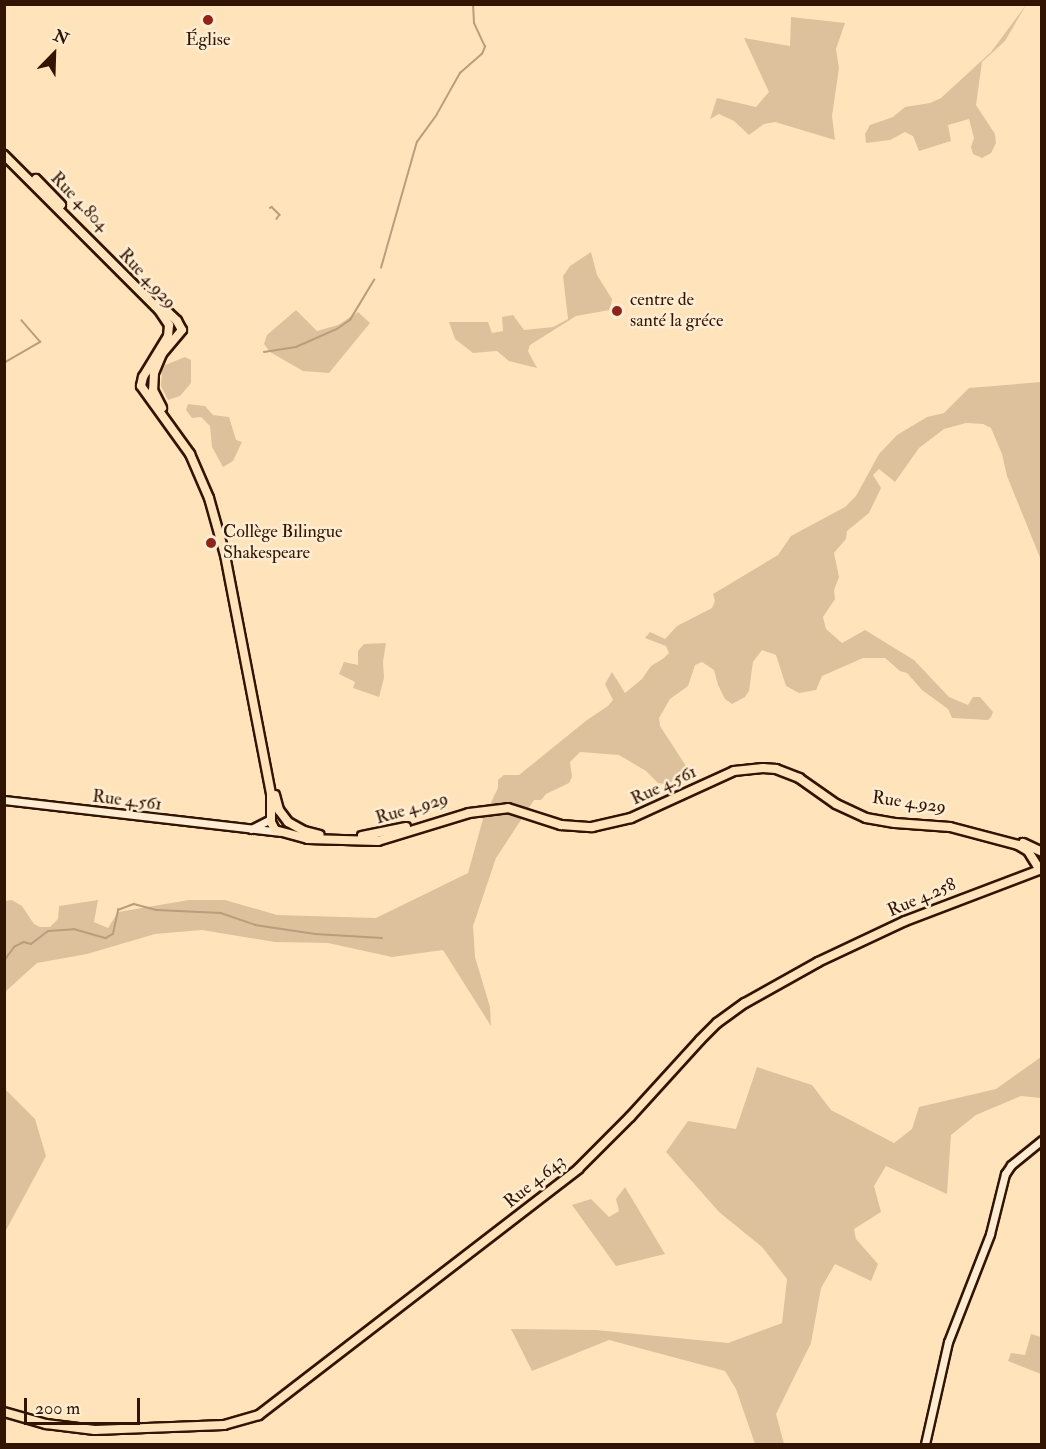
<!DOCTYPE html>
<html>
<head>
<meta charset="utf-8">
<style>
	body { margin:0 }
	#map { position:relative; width:1046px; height:1449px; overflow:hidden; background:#ffe4bb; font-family:"IM FELL Double Pica",serif }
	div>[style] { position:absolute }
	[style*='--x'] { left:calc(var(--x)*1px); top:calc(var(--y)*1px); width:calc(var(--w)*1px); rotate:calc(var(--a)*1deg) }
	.green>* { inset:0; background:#dcc19c }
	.stream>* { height:1.5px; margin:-0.75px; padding:0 0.75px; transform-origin:0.75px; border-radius:0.75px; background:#b99d7c }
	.roads { filter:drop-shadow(2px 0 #311402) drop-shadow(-2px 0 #311402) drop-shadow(0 2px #311402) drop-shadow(0 -2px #311402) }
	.secondary>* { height:7px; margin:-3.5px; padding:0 3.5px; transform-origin:3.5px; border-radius:3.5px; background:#ffedd3 }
	.primary>* { height:8px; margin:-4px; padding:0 4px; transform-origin:4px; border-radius:4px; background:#ffe4bb }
	.highway>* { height:8px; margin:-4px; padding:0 4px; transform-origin:4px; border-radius:4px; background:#ffe4bb }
	.dots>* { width:16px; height:16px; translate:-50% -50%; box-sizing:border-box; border:3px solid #ffedd3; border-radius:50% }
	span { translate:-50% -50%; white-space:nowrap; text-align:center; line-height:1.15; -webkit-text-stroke:5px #ffedd3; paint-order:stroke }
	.poi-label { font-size:18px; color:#311402 }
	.left { translate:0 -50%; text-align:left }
	.street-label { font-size:18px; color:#311402 }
	.frame { position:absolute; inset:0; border:6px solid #311402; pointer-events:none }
	.north { position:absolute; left:24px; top:24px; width:60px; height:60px; -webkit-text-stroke:4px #ffedd3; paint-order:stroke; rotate:23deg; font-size:16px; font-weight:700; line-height:24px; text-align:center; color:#311402 }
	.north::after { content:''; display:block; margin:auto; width:21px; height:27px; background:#311402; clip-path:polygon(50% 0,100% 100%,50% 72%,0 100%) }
	.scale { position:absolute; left:24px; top:1398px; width:116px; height:27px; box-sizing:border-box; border:3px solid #311402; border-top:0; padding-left:8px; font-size:18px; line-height:21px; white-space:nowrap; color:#311402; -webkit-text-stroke:4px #ffedd3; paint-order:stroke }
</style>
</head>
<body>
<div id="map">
	<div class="green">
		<div style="clip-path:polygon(1026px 5px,1005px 41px,982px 62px,976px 105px,995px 134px,996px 143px,991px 153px,982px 158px,973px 154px,971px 147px,974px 138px,969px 119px,948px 125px,951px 141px,919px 151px,913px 136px,905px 132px,890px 140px,866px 143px,865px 134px,870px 125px,893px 117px,905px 107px,930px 103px,941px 98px,991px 52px)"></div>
		<div style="clip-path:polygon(791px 17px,845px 23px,836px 49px,839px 68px,832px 116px,835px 140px,775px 122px,764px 124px,749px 135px,734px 121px,719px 114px,710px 119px,717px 98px,756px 107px,769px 92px,744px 38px,790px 46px)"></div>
		<div style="clip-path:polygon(591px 252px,597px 275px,612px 299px,610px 310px,576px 316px,530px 345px,528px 351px,537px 368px,509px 361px,497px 351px,473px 353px,455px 339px,449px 322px,488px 322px,492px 333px,503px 331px,502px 317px,513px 315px,524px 330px,553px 327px,568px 319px,563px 276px,570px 266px)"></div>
		<div style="clip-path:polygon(296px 310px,317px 331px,338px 325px,358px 312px,370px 323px,329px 373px,303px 371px,270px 352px,264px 344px,267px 335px)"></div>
		<div style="clip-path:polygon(185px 357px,191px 360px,191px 383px,180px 396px,168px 400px,161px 386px,162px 371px,165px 365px)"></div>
		<div style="clip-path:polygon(1041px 382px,1041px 560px,1007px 476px,1002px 454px,991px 428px,983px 424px,966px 423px,944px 429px,919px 448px,895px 482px,879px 469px,873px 475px,881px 488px,869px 513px,847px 531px,846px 539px,834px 553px,839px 577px,834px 590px,835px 599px,823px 617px,826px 629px,842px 643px,865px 630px,914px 660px,949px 697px,968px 705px,973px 697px,980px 697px,993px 712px,991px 717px,988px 720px,952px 718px,948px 709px,922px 690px,907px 673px,900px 671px,885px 658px,863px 658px,822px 676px,816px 690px,799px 693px,786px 686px,776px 655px,762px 650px,753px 662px,749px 691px,745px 697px,732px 704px,725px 699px,718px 685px,714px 670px,702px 662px,695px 665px,688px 686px,670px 699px,659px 718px,660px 726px,686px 766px,685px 773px,680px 778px,666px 784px,658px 783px,646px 771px,619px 755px,580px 752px,570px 762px,572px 777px,569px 783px,546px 794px,541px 800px,534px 800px,496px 858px,473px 926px,475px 957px,490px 1007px,491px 1026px,443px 950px,392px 957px,328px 943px,275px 942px,202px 930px,155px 934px,87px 954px,37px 963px,5px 992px,5px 901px,12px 900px,22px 906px,34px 924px,40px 927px,50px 927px,58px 919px,59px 906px,98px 900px,94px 922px,108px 928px,118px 912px,189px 900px,225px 900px,277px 915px,376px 918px,468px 873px,483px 819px,498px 788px,498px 780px,504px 775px,519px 775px,587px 720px,608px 706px,613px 700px,605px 684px,612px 672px,625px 693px,642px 679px,651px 666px,664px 658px,669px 653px,666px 646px,645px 638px,650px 632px,665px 639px,677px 626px,712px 608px,715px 601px,713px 594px,778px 555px,791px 536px,845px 507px,856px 496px,879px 454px,897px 435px,927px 417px,944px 413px,969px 388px)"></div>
		<div style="clip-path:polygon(188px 404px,205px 406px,213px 415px,229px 417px,236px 440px,242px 442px,233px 461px,223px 467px,212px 447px,210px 426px,201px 417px,192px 418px,186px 410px)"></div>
		<div style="clip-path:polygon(386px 643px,383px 662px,384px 678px,379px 697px,353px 688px,355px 682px,339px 674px,344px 662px,358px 665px,358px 651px,364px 644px)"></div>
		<div style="clip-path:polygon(1041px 1057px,1041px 1098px,1021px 1096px,976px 1115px,951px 1135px,947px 1194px,886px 1166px,874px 1186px,881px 1212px,854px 1229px,856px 1239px,878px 1264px,871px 1281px,835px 1264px,821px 1288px,811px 1343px,776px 1414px,784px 1444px,755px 1444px,736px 1389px,725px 1371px,609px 1340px,532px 1371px,511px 1329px,596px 1330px,728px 1343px,782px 1323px,787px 1279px,762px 1247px,719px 1212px,666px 1152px,688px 1121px,736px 1129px,757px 1067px,812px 1085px,831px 1110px,894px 1143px,912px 1129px,919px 1107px,996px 1089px)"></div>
		<div style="clip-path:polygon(5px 1089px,35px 1119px,46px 1156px,5px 1232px)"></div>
		<div style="clip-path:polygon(625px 1187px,665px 1254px,616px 1266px,572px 1205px,591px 1199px,609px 1217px,619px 1211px,616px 1199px)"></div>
		<div style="clip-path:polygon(1031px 1334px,1041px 1337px,1041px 1374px,1008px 1361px,1011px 1353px,1025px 1355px)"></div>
	</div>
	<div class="stream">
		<div style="--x:270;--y:208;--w:2;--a:-27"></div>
		<div style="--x:272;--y:207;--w:11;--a:45"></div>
		<div style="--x:280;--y:215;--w:5;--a:127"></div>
		<div style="--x:381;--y:268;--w:131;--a:-74.1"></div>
		<div style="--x:417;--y:142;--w:34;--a:-54"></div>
		<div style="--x:437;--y:114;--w:47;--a:-60.7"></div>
		<div style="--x:460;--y:73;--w:29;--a:-41"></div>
		<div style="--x:482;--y:54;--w:8;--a:-67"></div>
		<div style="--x:485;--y:47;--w:26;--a:-115"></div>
		<div style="--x:474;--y:23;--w:19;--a:-93"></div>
		<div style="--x:264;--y:352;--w:32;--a:-9"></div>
		<div style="--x:296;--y:347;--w:45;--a:-23.7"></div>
		<div style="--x:337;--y:329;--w:16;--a:-35"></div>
		<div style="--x:350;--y:320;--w:47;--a:-59"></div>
		<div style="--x:4;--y:363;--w:42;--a:-30.3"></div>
		<div style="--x:40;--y:342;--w:28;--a:-131"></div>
		<div style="--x:4;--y:961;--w:17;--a:-54"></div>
		<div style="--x:14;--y:947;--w:11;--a:-27"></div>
		<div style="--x:24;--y:942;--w:7;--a:16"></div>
		<div style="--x:31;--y:944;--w:21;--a:-37"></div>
		<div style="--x:48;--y:931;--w:26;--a:-4"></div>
		<div style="--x:74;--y:929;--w:33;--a:16"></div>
		<div style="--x:106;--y:938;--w:8;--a:-30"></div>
		<div style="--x:113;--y:934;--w:25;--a:-78"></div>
		<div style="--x:118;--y:910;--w:17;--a:-21"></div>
		<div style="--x:134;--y:904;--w:24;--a:15"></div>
		<div style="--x:157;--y:910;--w:64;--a:2.7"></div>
		<div style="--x:221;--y:913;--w:36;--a:19"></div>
		<div style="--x:255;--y:925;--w:61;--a:8.5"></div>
		<div style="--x:315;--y:934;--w:67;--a:3.4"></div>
	</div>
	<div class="roads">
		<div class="secondary">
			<div style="--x:4;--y:800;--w:277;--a:6.6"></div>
			<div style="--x:251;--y:829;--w:22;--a:-27"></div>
			<div style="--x:925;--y:1444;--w:105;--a:-77.3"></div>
			<div style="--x:948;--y:1342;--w:116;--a:-68.7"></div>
			<div style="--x:990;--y:1234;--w:62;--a:-76"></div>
			<div style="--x:1005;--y:1174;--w:11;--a:-56"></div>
			<div style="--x:1011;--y:1165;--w:40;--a:-39"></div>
		</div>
		<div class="primary">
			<div style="--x:4;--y:155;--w:219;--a:45"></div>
			<div style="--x:159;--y:310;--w:18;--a:56"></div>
			<div style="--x:169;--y:325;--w:11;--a:95"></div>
			<div style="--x:168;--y:336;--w:48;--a:121.4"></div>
			<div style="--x:143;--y:377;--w:9;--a:103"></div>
			<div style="--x:141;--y:386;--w:84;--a:54.2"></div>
			<div style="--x:190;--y:454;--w:48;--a:66.6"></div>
			<div style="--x:209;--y:498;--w:59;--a:74.3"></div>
			<div style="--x:225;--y:555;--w:244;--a:79.1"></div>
			<div style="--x:271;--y:795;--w:27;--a:90"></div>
			<div style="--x:271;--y:822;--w:9;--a:63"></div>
			<div style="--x:275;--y:830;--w:34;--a:15"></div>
			<div style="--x:308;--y:839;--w:70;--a:1.6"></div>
			<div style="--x:378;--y:841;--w:95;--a:-17.1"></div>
			<div style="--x:469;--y:813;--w:39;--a:-7"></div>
			<div style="--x:508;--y:808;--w:56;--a:17.8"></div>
			<div style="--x:561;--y:825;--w:31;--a:4"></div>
			<div style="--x:592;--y:827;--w:40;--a:-13"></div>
			<div style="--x:631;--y:818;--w:113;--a:-24.5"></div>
			<div style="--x:734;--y:771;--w:29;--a:-6"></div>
			<div style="--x:763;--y:768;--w:13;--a:4"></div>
			<div style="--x:776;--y:769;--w:25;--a:21"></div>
			<div style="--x:799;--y:778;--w:45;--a:35.1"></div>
			<div style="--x:836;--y:804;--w:33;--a:25"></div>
			<div style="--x:866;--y:818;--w:29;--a:10"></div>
			<div style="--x:895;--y:823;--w:55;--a:4.2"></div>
			<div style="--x:950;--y:827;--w:70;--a:14.8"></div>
			<div style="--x:1018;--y:845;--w:12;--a:31"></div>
			<div style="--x:1028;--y:851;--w:22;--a:58"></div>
			<div style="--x:36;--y:179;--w:36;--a:46"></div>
			<div style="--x:158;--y:303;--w:26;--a:43"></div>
			<div style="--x:177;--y:321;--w:10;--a:61"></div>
			<div style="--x:182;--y:330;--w:31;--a:130"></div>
			<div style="--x:162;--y:354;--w:21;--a:113"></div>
			<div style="--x:154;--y:373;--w:17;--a:93"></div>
			<div style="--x:153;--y:390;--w:20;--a:63"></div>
			<div style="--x:275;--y:795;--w:16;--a:75"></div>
			<div style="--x:279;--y:810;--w:15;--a:53"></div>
			<div style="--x:288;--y:822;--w:18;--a:29"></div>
			<div style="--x:304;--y:831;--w:16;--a:14"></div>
			<div style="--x:362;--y:836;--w:45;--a:-11.6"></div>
			<div style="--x:1023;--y:843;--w:21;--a:25"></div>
		</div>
		<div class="highway">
			<div style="--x:4;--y:1412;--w:44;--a:15.9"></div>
			<div style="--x:46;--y:1424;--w:49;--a:7"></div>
			<div style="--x:95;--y:1430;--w:129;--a:-2.2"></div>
			<div style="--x:224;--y:1425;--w:36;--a:-16"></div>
			<div style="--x:259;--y:1415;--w:403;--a:-37.6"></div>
			<div style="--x:578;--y:1169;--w:74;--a:-45"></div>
			<div style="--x:630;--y:1117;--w:104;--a:-47.7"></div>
			<div style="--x:700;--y:1040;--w:24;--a:-45"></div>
			<div style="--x:717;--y:1023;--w:34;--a:-36"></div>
			<div style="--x:745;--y:1003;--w:84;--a:-29.3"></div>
			<div style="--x:818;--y:962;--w:96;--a:-25.2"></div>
			<div style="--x:905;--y:921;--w:147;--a:-20.8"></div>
		</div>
	</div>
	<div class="dots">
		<div style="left:208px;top:20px;background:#8f2418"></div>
		<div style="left:617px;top:311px;background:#8f2418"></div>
		<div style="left:211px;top:543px;background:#8f2418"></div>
	</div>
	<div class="poi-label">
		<span style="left:208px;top:40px">Église</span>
		<span class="left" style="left:630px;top:311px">centre de<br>santé la gréce</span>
		<span class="left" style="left:223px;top:543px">Collège Bilingue<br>Shakespeare</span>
	</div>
	<div class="street-label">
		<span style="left:79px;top:202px;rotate:46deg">Rue 4.804</span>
		<span style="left:147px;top:279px;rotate:47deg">Rue 4.929</span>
		<span style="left:664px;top:786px;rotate:-25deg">Rue 4.561</span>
		<span style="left:127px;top:801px;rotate:7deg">Rue 4.561</span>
		<span style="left:909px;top:803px;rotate:8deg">Rue 4.929</span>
		<span style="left:412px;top:809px;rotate:-16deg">Rue 4.929</span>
		<span style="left:922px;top:898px;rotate:-23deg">Rue 4.258</span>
		<span style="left:535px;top:1182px;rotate:-39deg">Rue 4.643</span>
	</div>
	<div class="frame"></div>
	<div class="north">N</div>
	<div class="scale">200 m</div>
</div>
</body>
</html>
